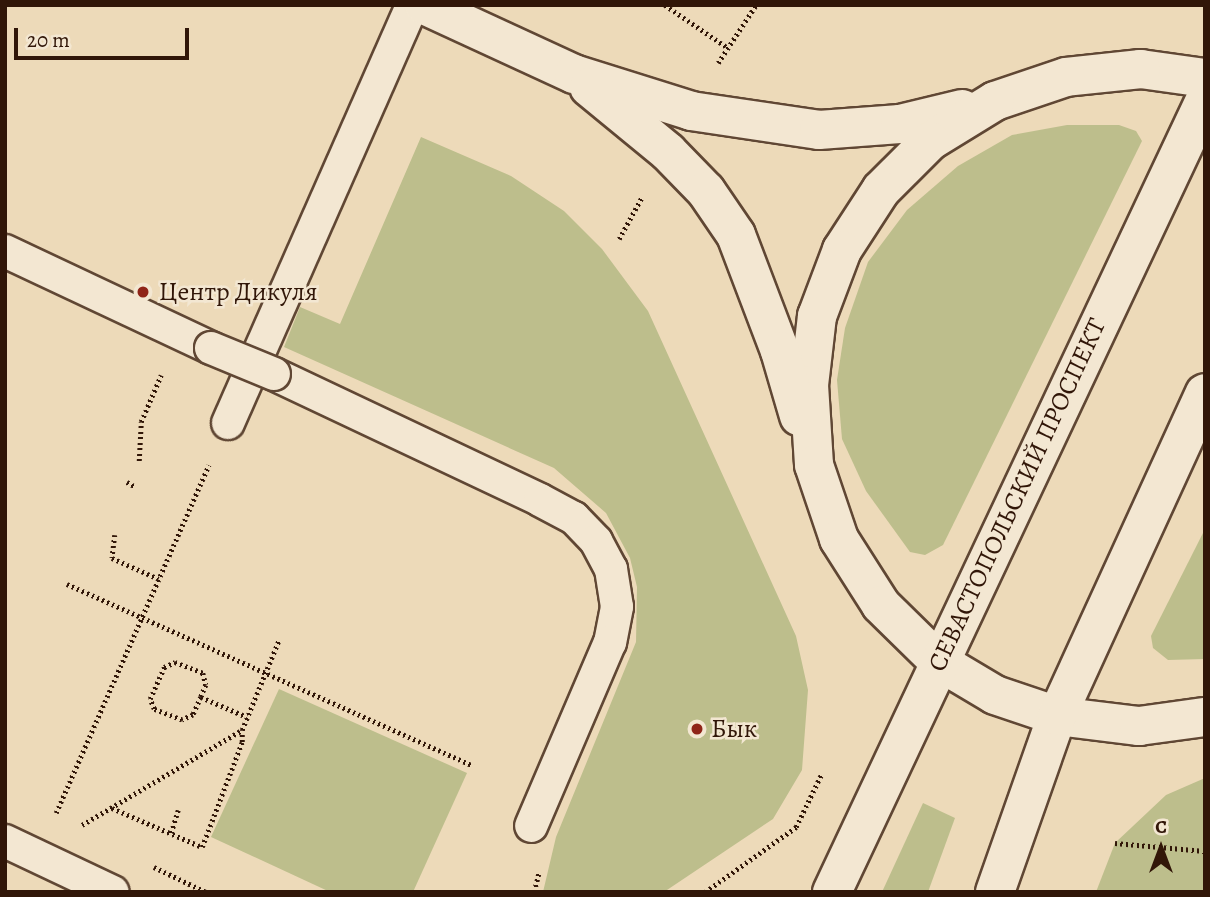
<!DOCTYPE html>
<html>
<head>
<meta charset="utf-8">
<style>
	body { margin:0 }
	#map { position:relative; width:1210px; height:897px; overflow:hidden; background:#eddab9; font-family:Alegreya,serif }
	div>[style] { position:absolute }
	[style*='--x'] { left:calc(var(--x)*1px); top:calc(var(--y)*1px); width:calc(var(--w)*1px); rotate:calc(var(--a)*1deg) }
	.green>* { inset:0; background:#bdbe8c }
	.path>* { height:4.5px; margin-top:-2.25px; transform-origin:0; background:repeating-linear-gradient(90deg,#311608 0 2px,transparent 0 5.5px) }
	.roads { filter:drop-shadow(2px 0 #604734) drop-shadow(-2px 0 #604734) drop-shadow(0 2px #604734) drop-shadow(0 -2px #604734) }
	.lane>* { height:32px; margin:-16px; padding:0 16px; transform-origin:16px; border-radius:16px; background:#f3e7d2 }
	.secondary>* { height:38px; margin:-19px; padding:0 19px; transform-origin:19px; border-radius:19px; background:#f3e7d2 }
	.bridges { filter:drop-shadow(2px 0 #604734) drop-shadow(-2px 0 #604734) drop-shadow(0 2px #604734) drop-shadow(0 -2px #604734) }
	.lane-bridge>* { height:32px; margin:-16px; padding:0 16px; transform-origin:16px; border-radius:16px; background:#f3e7d2 }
	.dots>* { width:19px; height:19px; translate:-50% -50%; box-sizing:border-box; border:4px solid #f3e7d2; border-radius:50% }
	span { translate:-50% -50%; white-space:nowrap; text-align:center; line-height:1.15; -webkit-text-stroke:5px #f3e7d2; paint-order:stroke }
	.poi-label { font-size:26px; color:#311608 }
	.left { translate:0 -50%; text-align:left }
	.street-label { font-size:26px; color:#311608 }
	.frame { position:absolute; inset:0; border:7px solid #311608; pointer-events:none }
	.north { position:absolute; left:1126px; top:813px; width:70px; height:70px; -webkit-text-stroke:5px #f3e7d2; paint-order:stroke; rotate:0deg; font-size:19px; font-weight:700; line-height:28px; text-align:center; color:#311608 }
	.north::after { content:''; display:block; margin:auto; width:24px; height:32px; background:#311608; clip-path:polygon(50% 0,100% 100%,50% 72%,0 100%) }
	.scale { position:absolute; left:14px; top:28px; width:175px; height:32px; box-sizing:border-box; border:4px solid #311608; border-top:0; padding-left:9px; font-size:21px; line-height:24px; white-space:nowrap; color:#311608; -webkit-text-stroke:5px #f3e7d2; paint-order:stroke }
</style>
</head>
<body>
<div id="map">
	<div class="green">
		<div style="clip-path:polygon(1067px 125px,1119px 125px,1136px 131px,1142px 141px,943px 545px,925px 555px,910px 552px,866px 491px,842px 439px,837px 380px,845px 328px,868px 262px,907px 210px,958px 166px,1012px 135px)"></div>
		<div style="clip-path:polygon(421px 137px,511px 176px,564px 211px,602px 249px,648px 311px,796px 636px,808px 690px,802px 770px,773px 819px,664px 892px,543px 892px,556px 837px,636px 642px,637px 587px,630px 558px,606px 513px,554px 468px,284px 347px,300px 307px,340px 324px)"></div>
		<div style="clip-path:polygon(1205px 529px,1205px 659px,1168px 660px,1153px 648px,1151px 636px)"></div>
		<div style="clip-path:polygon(279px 689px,467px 773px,413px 892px,330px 892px,211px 837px)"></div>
		<div style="clip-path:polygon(1205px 778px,1205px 892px,1096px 892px,1115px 843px,1166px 795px)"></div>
		<div style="clip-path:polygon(923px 803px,955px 818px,928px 892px,882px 892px)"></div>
	</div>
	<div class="path">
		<div style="--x:665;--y:5;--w:76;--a:34.3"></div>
		<div style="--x:718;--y:63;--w:69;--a:-56.8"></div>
		<div style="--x:619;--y:239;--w:48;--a:-61.3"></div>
		<div style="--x:139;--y:461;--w:39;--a:-87"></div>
		<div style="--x:141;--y:422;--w:51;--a:-66.9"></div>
		<div style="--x:127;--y:482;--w:10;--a:29"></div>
		<div style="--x:115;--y:535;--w:23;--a:97"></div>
		<div style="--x:112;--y:558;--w:51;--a:24.1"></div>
		<div style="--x:67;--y:584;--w:445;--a:24.1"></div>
		<div style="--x:201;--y:697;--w:20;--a:114"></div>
		<div style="--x:193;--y:715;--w:12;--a:156"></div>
		<div style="--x:182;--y:720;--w:30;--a:-159"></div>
		<div style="--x:154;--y:709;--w:11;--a:-112"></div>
		<div style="--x:150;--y:699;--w:35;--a:-66"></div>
		<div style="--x:164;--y:667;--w:12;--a:-24"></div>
		<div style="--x:175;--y:662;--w:30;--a:21"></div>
		<div style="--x:203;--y:673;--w:12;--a:76"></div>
		<div style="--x:206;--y:685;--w:13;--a:113"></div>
		<div style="--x:201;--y:697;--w:50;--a:23.5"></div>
		<div style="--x:112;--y:808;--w:98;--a:23.4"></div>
		<div style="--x:202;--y:847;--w:112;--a:-69.1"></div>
		<div style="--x:242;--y:742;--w:12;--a:-90"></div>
		<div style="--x:56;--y:813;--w:380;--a:-66.3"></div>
		<div style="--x:82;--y:825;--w:186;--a:-30.7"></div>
		<div style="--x:242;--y:730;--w:97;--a:-67.7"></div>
		<div style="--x:171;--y:833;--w:24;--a:-73"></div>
		<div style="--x:1115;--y:843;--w:90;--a:5.1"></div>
		<div style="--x:154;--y:867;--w:58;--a:25.7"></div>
		<div style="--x:534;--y:892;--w:21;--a:-76"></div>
		<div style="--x:705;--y:892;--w:112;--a:-35.5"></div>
		<div style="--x:796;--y:827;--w:58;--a:-64.3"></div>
	</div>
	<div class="roads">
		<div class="lane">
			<div style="--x:5;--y:251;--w:228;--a:25.2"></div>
			<div style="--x:274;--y:374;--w:294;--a:25.3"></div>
			<div style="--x:540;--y:500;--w:38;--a:28"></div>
			<div style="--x:574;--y:518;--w:32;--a:46"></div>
			<div style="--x:596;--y:541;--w:32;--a:62"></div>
			<div style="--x:611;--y:569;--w:38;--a:81"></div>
			<div style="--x:617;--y:607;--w:36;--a:101"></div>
			<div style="--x:610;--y:642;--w:200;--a:113.2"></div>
			<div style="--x:228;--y:423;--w:457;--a:-66.2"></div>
			<div style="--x:5;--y:841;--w:119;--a:25.3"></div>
		</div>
		<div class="secondary">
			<div style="--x:424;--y:5;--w:165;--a:24.7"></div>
			<div style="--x:574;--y:74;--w:123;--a:17.5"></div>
			<div style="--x:691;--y:111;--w:129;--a:8.4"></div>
			<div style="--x:819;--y:130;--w:81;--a:-4.2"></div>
			<div style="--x:900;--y:124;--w:64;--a:-13.6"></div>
			<div style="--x:1205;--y:78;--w:65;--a:-172"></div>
			<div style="--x:1141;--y:69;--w:75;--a:173.9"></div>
			<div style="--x:1066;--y:77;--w:75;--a:161.3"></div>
			<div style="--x:995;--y:101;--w:76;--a:148.4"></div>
			<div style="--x:930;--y:141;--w:69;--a:135"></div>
			<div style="--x:881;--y:190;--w:72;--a:123"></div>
			<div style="--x:842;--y:250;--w:71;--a:110.7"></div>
			<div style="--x:817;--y:316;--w:69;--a:96.6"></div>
			<div style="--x:809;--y:385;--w:80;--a:86.4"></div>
			<div style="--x:814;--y:465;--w:78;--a:71.3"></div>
			<div style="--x:839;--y:539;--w:78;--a:57.5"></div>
			<div style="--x:881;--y:605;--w:80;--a:44.5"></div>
			<div style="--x:938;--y:661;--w:66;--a:30.8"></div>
			<div style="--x:995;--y:695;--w:65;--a:18.7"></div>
			<div style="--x:1057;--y:716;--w:83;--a:7"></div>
			<div style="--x:1139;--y:726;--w:67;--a:-7.8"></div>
			<div style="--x:589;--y:87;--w:102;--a:39.4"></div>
			<div style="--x:668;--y:152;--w:54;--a:45.7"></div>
			<div style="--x:706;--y:191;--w:53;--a:55.7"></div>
			<div style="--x:736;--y:235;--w:124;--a:69.2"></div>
			<div style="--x:780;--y:351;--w:68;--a:73.7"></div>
			<div style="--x:832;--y:892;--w:875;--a:-64.78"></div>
			<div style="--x:995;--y:892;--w:187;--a:-70.6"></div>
			<div style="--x:1057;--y:716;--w:355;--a:-65.4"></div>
		</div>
	</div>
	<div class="bridges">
		<div class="lane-bridge">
			<div style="--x:211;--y:348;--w:68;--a:22.4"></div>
		</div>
	</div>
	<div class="dots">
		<div style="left:143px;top:292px;background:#8f2418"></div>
		<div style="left:697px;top:729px;background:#8f2418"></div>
	</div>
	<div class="poi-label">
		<span class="left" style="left:159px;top:292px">Центр Дикуля</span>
		<span class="left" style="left:711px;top:729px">Бык</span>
	</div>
	<div class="street-label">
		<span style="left:1017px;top:495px;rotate:-65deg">СЕВАСТОПОЛЬСКИЙ ПРОСПЕКТ</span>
	</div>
	<div class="frame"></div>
	<div class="north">С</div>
	<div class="scale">20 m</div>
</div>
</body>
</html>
